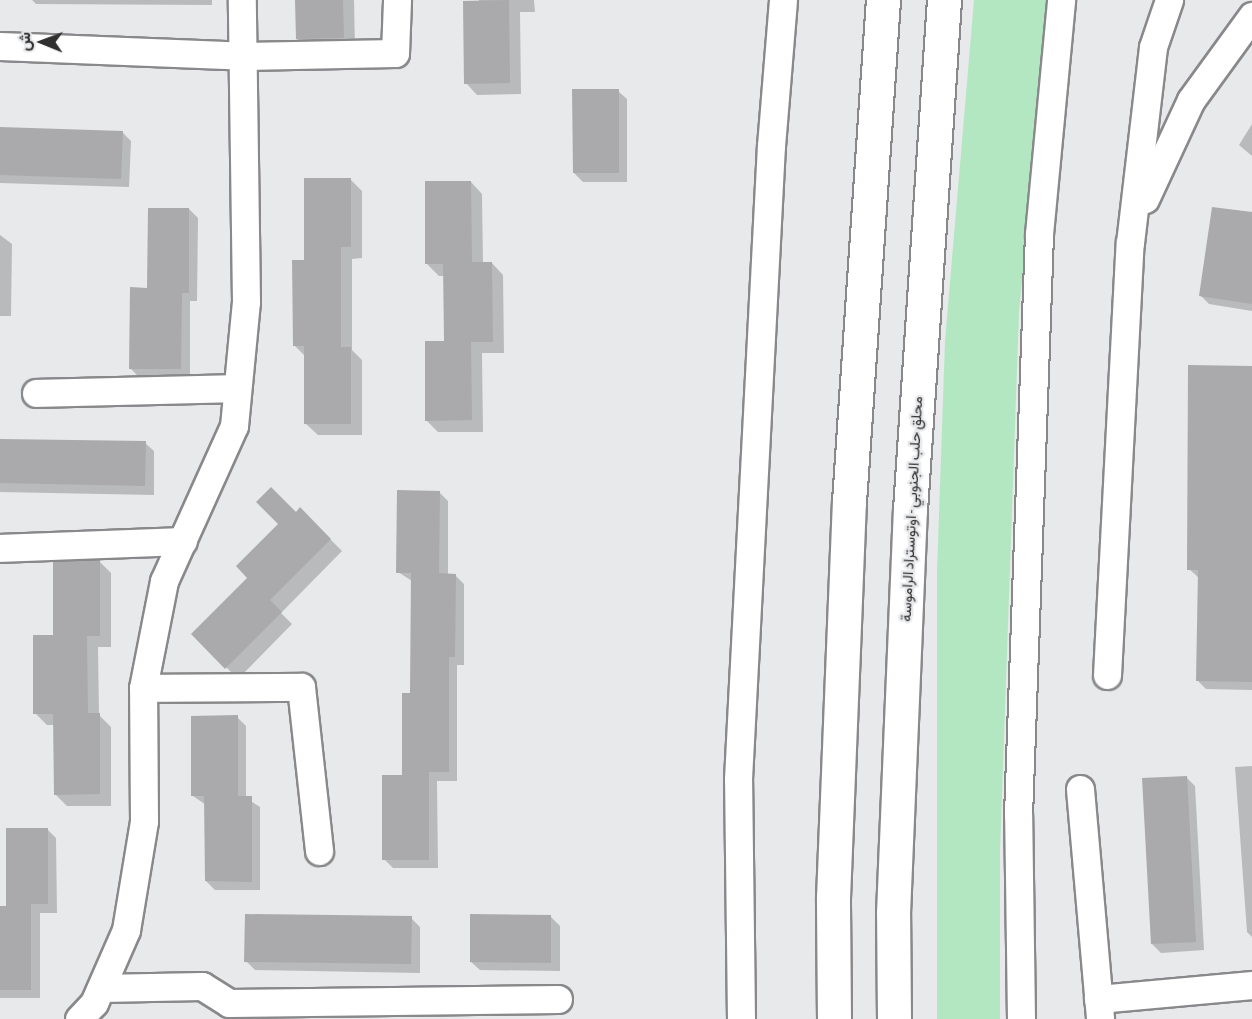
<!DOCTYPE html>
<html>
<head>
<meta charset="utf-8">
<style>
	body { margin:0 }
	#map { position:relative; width:1252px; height:1019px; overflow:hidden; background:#e8e9eb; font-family:"Asap Condensed",Vazirmatn,sans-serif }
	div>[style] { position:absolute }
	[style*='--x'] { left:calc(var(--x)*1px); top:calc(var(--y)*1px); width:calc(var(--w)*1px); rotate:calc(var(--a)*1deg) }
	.green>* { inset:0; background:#b3e7c2 }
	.shadow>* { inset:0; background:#0003 }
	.building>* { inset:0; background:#aaaaac }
	.roads { filter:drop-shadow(2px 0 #89898b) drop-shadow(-2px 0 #89898b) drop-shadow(0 2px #89898b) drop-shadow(0 -2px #89898b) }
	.minor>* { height:27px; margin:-13.5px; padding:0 13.5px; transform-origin:13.5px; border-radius:13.5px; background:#fff }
	.trunk>* { height:33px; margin:-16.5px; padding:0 16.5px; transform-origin:16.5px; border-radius:16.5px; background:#fff }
	span { translate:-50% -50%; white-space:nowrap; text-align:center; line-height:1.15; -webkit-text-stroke:4.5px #e8e9eb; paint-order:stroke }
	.street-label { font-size:15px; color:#303031 }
	.north { position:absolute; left:12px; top:12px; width:60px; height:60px; -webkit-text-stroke:4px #e8e9eb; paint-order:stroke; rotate:271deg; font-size:16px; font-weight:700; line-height:24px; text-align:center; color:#303031 }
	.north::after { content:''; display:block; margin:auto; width:21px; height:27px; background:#303031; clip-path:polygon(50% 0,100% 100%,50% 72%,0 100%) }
</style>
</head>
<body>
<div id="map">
	<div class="green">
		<div style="clip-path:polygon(974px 0,1048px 0,1019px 313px,1000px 851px,1000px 1019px,937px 1019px,937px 572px,945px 341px)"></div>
	</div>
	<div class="shadow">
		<div style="clip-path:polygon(32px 0,212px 0,212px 5px,36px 4px)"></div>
		<div style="clip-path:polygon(297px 0,354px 0,355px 49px,309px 50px,297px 39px)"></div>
		<div style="clip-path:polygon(479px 0,534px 0,535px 12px,520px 12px,521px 94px,477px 95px,466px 83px)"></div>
		<div style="clip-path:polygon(618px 91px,627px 99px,627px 182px,583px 182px,574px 173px)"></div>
		<div style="clip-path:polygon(1252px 124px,1252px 156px,1239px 145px)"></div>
		<div style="clip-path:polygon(0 128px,122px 132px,131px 141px,129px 187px,0 183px)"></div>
		<div style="clip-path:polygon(350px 179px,362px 191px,362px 258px,352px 259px,352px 350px,362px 360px,362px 435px,318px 435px,306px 424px,306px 357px,294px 345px)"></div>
		<div style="clip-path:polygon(471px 182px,482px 194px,483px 264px,492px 263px,503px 275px,504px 353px,482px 353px,483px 432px,438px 432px,426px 420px,445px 342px,445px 276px,439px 276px,427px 264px)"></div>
		<div style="clip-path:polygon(189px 209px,198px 218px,197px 301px,190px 301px,190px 377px,139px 377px,130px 368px,149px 289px)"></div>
		<div style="clip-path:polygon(1252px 214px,1252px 311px,1209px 304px,1200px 295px)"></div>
		<div style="clip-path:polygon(0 235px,12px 244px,11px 316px,0 316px)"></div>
		<div style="clip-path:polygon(1252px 368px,1252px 690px,1206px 689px,1197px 680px,1199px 578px,1189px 569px)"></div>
		<div style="clip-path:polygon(0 440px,145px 443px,154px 451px,154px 495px,0 492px)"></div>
		<div style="clip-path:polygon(439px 492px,448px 501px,448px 575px,455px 575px,464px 584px,464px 665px,457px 665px,457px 781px,437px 781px,438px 868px,393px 868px,384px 859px,403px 777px,412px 695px,412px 581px,398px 572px)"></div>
		<div style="clip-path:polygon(300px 509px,342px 551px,281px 613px,292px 624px,238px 679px,193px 634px,249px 578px)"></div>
		<div style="clip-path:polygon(99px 561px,111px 573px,111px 647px,98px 647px,99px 715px,111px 727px,111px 806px,67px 806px,55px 794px,55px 725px,47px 725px,35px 713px,55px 637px)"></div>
		<div style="clip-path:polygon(237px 717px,246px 726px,246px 798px,260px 807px,260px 890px,215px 890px,206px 881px,206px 805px,193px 796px)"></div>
		<div style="clip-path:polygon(1252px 766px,1252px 937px,1247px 932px,1235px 767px)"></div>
		<div style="clip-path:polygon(1186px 777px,1195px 786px,1204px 950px,1161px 953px,1152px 944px)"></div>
		<div style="clip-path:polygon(47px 829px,56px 838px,57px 913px,40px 913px,40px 998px,0 998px,0 907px,8px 907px)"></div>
		<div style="clip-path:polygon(551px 917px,560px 926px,560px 971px,480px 970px,471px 962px)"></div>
		<div style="clip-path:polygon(411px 918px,420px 927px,420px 973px,255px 970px,246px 961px)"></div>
	</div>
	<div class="building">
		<div style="clip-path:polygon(295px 0,343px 0,344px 38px,296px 39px)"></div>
		<div style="clip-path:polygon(509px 0,510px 83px,464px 84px,463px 1px)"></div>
		<div style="clip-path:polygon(572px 89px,619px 89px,619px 173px,573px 173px)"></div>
		<div style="clip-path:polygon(0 127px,123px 131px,121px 179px,0 175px)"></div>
		<div style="clip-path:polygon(304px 178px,351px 178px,351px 247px,341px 247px,341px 347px,351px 347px,351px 424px,304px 424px,304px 346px,293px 346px,292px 260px,304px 260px)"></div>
		<div style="clip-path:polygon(425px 181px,471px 181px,472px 262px,492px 262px,493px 342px,471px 342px,472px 420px,425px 421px,425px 341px,444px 341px,443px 264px,425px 264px)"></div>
		<div style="clip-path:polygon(1212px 207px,1252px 212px,1252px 304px,1199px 296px)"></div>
		<div style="clip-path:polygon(148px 208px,189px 208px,189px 293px,182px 293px,181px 369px,129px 369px,130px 287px,147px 288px)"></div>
		<div style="clip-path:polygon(1188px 365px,1252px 366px,1252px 682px,1196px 681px,1198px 570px,1187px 570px)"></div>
		<div style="clip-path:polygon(0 439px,146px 441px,145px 486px,0 483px)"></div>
		<div style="clip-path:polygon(271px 487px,296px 512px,300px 507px,331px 539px,270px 600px,282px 612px,225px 669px,191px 634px,247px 578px,236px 566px,278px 524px,256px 502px)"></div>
		<div style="clip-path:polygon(397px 490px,440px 491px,439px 573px,456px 574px,455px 657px,449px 657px,449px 772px,429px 772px,429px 860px,382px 860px,382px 775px,402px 775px,402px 693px,410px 693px,411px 573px,396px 573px)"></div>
		<div style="clip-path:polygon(100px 560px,100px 636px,87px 636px,88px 713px,100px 713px,100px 794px,54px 795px,53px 714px,33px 714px,33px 635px,53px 635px,53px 562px)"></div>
		<div style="clip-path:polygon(238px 715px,238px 796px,252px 796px,252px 882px,205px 881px,204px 796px,191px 796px,191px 716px)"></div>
		<div style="clip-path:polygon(1187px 776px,1196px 942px,1151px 944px,1142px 778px)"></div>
		<div style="clip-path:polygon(6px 828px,48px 828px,48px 904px,31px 904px,31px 990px,0 990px,0 906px,6px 906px)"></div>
		<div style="clip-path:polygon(245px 914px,412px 916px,411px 964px,244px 962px)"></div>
		<div style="clip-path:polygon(470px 914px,551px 915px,551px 963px,470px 962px)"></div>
	</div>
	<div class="roads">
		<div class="minor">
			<div style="--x:0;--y:46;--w:244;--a:2.3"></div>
			<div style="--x:244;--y:56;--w:151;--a:-1.1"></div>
			<div style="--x:395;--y:53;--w:53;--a:-87.8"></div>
			<div style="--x:1145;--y:199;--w:109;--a:-65.1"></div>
			<div style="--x:1191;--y:100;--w:104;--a:-54"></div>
			<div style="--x:36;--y:393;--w:201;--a:-1.4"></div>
			<div style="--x:0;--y:548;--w:183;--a:-2.2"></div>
			<div style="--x:1107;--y:675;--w:433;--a:-87"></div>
			<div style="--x:1130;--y:243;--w:197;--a:-83.3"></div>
			<div style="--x:1153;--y:47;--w:50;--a:-71.2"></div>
			<div style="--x:143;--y:688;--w:158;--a:-0.4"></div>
			<div style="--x:301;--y:687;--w:165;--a:83.7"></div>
			<div style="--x:1080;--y:789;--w:231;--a:85"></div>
			<div style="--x:101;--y:988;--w:101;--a:-1.1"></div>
			<div style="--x:202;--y:986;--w:32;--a:32"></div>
			<div style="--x:229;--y:1003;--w:329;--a:-0.7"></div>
			<div style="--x:1098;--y:999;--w:155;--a:-5.2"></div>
			<div style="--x:79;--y:1019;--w:22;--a:-47"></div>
			<div style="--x:94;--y:1003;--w:80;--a:-66.3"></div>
			<div style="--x:126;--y:930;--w:110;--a:-80.6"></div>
			<div style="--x:144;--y:821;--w:133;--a:-90.4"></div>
			<div style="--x:143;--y:688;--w:109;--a:-78.9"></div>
			<div style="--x:164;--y:581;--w:170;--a:-65.7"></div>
			<div style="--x:234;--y:426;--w:125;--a:-84.5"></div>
			<div style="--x:246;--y:302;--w:302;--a:-90.8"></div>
			<div style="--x:741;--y:1019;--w:240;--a:-90.7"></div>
			<div style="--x:738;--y:779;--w:634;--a:-87.02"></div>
			<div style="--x:771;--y:146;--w:146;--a:-85.3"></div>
			<div style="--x:1021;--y:1019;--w:204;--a:-90.8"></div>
			<div style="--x:1018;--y:815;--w:581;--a:-87.93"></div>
			<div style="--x:1039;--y:234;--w:235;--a:-84.6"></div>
		</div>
		<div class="trunk">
			<div style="--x:834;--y:1019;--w:121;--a:-90.5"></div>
			<div style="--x:833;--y:898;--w:396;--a:-87.7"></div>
			<div style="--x:849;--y:502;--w:503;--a:-86.13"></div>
			<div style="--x:894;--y:1019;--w:106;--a:-90.5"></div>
			<div style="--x:893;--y:913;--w:403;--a:-87.6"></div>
			<div style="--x:910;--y:510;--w:511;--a:-86.19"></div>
		</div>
	</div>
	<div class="street-label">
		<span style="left:911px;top:509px;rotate:-87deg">محلق حلب الجنوبي - اوتوستراد الراموسة</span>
	</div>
	<div class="north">ش</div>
</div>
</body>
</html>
